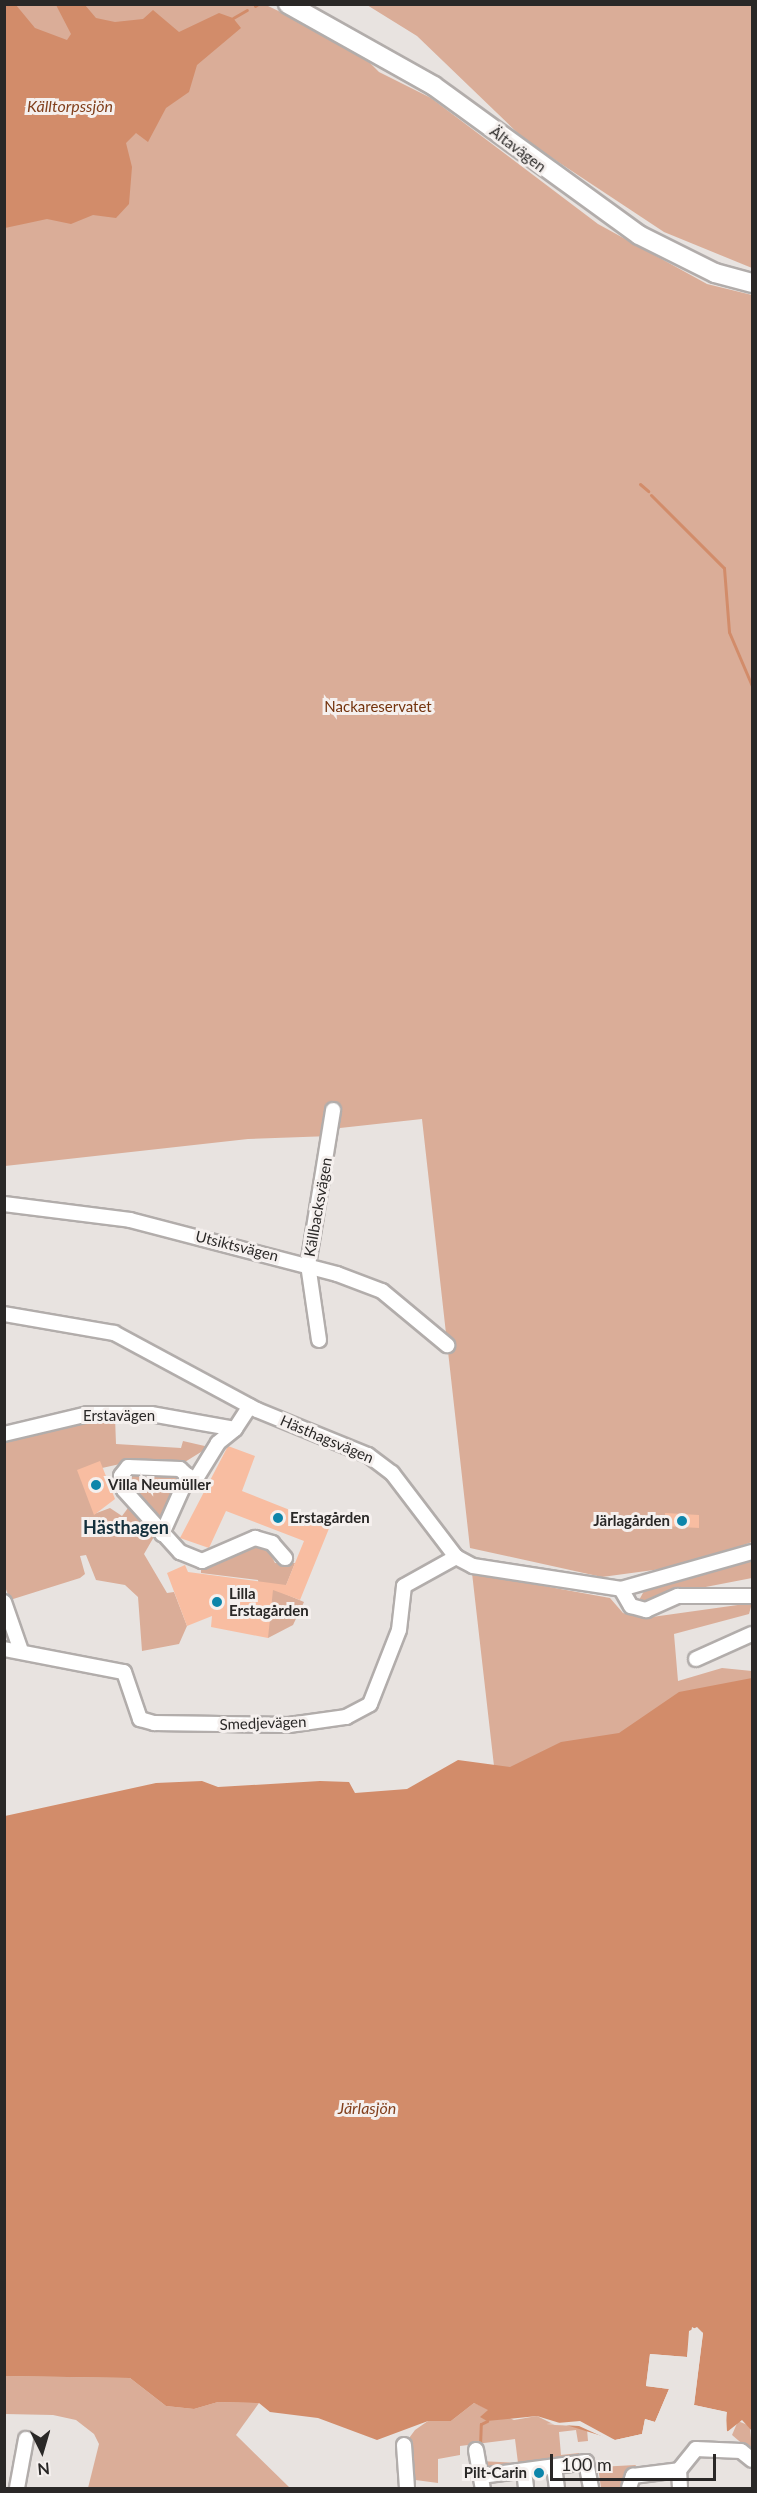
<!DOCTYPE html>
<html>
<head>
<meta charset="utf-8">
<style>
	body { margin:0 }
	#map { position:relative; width:757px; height:2493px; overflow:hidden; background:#e8e3e0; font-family:Lato,sans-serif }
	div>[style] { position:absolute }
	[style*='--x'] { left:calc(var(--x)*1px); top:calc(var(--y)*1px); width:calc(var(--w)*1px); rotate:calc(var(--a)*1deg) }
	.green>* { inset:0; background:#daad98 }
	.water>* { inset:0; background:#d28c6a }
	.pier>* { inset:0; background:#e8e3e0 }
	.stream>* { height:3px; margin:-1.5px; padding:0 1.5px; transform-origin:1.5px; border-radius:1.5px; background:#d28c6a }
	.building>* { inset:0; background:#f8bda1 }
	.roads { filter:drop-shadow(2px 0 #b2adab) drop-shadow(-2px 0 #b2adab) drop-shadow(0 2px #b2adab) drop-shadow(0 -2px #b2adab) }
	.street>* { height:14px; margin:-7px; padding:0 7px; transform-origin:7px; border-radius:7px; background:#fff }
	.secondary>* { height:18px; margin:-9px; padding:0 9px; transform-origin:9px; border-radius:9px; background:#fff }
	.dots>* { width:16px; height:16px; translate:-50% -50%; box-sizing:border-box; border:3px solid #f5f0ee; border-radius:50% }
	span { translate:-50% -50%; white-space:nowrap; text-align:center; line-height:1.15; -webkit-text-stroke:6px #f5f0ee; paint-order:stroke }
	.street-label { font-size:15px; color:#2a2827 }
	.park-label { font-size:15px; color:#73330d }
	.poi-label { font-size:15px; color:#2a2827; font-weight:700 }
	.left { translate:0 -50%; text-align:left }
	.right { translate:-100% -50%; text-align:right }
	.water-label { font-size:16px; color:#82401d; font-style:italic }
	.quarter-label { font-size:18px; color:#132f3b; font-weight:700 }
	.frame { position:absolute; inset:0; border:6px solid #2a2827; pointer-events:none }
	.north { position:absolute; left:12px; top:2421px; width:60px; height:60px; -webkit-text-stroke:4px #f5f0ee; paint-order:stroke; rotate:175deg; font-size:16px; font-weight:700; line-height:24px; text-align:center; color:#2a2827 }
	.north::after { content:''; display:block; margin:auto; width:21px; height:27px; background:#2a2827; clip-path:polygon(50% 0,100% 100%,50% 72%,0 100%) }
	.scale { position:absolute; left:550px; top:2454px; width:166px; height:27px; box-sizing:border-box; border:3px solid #2a2827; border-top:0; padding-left:8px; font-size:18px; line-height:21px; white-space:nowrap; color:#2a2827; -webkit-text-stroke:4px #f5f0ee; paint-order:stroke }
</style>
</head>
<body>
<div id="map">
	<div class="green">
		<div style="clip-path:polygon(4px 5px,266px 5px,355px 48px,379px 72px,431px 98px,598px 224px,707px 284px,752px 295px,752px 1542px,683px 1566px,602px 1577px,470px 1548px,422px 1119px,340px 1128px,331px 1136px,248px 1139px,5px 1166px)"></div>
		<div style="clip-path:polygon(367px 5px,752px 5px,752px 268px,664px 232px,525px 140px,417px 36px)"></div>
		<div style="clip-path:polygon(115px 1417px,116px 1444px,181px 1448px,183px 1441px,209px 1447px,180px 1465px,129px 1462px,102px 1468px,94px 1514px,110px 1508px,122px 1516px,128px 1508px,152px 1529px,155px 1535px,144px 1554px,167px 1593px,174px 1592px,187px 1626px,179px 1644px,142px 1651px,138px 1597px,125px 1585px,96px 1580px,86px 1555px,80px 1556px,85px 1574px,80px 1578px,10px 1600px,4px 1584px,4px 1439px)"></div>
		<div style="clip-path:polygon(128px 1472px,179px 1473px,160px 1523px,129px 1493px)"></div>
		<div style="clip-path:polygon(265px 1543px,275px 1563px,295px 1563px,283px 1593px,304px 1602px,293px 1625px,268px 1638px,258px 1580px,201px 1573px,201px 1565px,225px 1552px)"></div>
		<div style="clip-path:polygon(752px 1558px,752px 1578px,654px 1597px,647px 1605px,638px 1602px,644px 1591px)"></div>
		<div style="clip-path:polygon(472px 1573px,610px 1598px,623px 1613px,645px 1618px,752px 1603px,749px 1614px,674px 1634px,678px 1681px,722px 1668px,752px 1671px,752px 2080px,494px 1766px)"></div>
		<div style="clip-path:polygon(6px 2376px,130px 2378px,166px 2406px,194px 2409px,218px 2402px,259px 2403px,236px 2435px,290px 2488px,88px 2488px,99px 2444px,94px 2434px,76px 2420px,53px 2415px,5px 2414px)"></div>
		<div style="clip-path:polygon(474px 2403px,514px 2420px,537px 2416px,555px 2425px,579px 2426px,587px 2429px,588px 2441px,578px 2442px,576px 2430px,559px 2432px,561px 2455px,579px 2453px,579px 2460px,481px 2476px,479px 2461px,518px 2463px,515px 2439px,460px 2446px,460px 2455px,438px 2459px,438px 2483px,408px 2479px,404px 2445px,415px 2430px,428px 2421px,451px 2421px)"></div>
		<div style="clip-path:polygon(738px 2421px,750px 2426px,752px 2452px,732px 2435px)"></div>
		<div style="clip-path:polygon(636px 2465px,625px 2488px,601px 2488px,598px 2467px)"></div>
	</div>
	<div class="water">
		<div style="clip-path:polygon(4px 5px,16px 5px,35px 28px,67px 40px,71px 34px,56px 5px,85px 5px,96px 18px,115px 22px,143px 19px,153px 10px,179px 32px,219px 13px,233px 18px,241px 28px,197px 65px,189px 92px,166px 108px,148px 142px,136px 133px,126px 143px,132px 167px,129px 204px,116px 218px,93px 215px,71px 224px,47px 219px,5px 228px)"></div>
		<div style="clip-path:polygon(752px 1678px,752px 2431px,742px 2420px,727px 2432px,726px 2412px,694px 2405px,703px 2333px,692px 2327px,687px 2357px,650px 2354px,646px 2386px,669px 2389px,655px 2422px,645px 2419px,642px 2434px,615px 2440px,537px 2416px,487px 2421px,480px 2417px,488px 2410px,474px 2403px,451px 2421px,428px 2421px,377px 2440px,318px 2418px,270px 2412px,259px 2403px,218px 2402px,194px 2409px,166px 2406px,130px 2378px,5px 2376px,5px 1816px,156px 1783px,202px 1781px,218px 1787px,320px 1781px,349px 1782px,355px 1793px,407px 1789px,458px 1760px,510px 1767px,561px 1742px,619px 1733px,679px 1692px)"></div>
	</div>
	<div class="pier">
		<div style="clip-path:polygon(697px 2327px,703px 2333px,694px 2405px,727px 2412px,725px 2429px,733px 2436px,722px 2430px,723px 2415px,691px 2406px,696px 2330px,689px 2359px,653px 2357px,650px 2383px,672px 2389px,657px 2424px,646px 2423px,644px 2437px,614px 2442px,579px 2426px,546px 2424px,580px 2421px,615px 2440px,642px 2434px,645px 2419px,655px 2422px,669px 2389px,646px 2386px,650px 2354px,687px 2357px,689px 2331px)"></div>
	</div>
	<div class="stream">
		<div style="--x:255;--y:6;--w:4;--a:-34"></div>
		<div style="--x:233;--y:18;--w:16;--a:-30"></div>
		<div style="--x:640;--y:484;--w:11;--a:41"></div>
		<div style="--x:651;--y:495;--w:103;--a:45"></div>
		<div style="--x:724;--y:568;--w:64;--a:85.5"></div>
		<div style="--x:729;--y:632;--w:59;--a:66.9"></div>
		<div style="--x:480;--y:2447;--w:23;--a:-88"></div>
		<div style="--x:481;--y:2424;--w:7;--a:-27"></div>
	</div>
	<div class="building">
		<div style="clip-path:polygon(228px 1446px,255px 1456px,242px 1491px,330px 1526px,300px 1600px,273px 1590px,268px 1638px,211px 1627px,212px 1616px,187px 1626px,167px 1573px,185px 1565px,188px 1572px,286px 1585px,304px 1541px,226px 1511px,209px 1548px,180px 1538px)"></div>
		<div style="clip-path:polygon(100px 1461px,115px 1499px,94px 1515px,77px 1470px)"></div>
		<div style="clip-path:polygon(665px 1513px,699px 1515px,699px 1528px,665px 1526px)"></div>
	</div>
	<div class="roads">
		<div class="street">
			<div style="--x:4;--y:1204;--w:127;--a:7.2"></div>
			<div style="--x:130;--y:1220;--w:214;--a:14.6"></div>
			<div style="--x:337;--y:1274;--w:48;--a:20.7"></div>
			<div style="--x:382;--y:1291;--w:85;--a:39.7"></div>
			<div style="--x:4;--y:1314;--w:112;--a:9.8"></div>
			<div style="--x:114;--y:1333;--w:162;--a:28.3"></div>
			<div style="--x:257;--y:1410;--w:120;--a:22.1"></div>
			<div style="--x:368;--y:1455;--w:30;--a:37"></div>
			<div style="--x:392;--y:1473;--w:106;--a:52.7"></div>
			<div style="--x:456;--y:1557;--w:19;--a:28"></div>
			<div style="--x:473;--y:1566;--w:150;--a:8.8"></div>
			<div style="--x:621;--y:1589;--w:136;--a:-15.8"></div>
			<div style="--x:319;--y:1340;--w:76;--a:-98.3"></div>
			<div style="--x:308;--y:1265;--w:157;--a:-80.8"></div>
			<div style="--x:235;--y:1429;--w:22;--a:141"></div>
			<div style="--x:218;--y:1443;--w:46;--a:121.6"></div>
			<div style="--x:194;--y:1482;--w:19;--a:-137"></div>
			<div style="--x:180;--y:1469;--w:52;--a:-177.8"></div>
			<div style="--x:128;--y:1467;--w:11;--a:128"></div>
			<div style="--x:121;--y:1476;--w:14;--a:78"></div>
			<div style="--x:124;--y:1490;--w:84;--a:47.9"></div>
			<div style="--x:180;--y:1552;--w:24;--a:22"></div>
			<div style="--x:202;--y:1561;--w:58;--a:-23.5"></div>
			<div style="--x:255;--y:1538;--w:18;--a:16"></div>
			<div style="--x:272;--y:1543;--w:20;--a:49"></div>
			<div style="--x:4;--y:1434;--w:86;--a:-13.4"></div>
			<div style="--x:88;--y:1414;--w:63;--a:0"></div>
			<div style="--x:151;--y:1414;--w:85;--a:10.1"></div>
			<div style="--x:235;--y:1429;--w:27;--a:-57"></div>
			<div style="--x:162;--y:1534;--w:64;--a:-65.9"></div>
			<div style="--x:621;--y:1589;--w:20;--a:60"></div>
			<div style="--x:631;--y:1606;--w:16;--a:15"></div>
			<div style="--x:646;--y:1610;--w:35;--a:-24"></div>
			<div style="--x:678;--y:1596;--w:74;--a:0"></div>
			<div style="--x:4;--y:1602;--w:49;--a:70.8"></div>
			<div style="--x:4;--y:1649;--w:122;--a:10.9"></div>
			<div style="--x:124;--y:1672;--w:50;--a:71.2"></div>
			<div style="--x:140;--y:1719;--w:15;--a:16"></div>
			<div style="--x:154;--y:1723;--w:135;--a:0.8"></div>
			<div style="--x:289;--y:1725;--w:58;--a:-8"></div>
			<div style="--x:346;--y:1717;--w:27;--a:-28"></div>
			<div style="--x:370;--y:1704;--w:79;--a:-68.6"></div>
			<div style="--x:399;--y:1630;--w:44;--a:-83.5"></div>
			<div style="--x:404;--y:1586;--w:60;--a:-29.1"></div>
			<div style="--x:696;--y:1659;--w:61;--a:-24.1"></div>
			<div style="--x:404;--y:2445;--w:43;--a:86"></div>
			<div style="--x:476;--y:2450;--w:39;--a:80"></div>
			<div style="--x:554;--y:2467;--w:21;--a:82"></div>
			<div style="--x:524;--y:2471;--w:17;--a:83"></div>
			<div style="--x:481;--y:2476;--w:106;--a:-7.6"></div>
			<div style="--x:586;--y:2462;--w:26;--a:79"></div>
			<div style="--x:17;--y:2488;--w:50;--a:-79.6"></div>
			<div style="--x:629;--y:2488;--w:13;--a:-72"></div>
			<div style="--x:633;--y:2476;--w:46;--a:-7.4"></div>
			<div style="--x:680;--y:2488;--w:18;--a:-93"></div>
			<div style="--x:679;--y:2470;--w:27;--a:-51"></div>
			<div style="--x:696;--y:2449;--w:45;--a:2.5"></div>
			<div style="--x:741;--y:2451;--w:14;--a:39"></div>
		</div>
		<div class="secondary">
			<div style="--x:288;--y:4;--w:167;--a:29.3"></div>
			<div style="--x:434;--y:86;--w:253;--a:36"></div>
			<div style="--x:639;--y:235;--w:85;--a:26.6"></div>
			<div style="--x:715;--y:273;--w:38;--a:15"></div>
		</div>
	</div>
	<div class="dots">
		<div style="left:96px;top:1485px;background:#0d85aa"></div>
		<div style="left:278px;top:1518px;background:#0d85aa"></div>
		<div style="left:682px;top:1521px;background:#0d85aa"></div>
		<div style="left:217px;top:1602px;background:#0d85aa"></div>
		<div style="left:539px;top:2473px;background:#0d85aa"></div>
	</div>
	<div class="street-label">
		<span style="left:518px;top:149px;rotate:37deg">Ältavägen</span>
		<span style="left:318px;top:1207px;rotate:-80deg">Källbacksvägen</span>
		<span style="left:237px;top:1246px;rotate:14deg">Utsiktsvägen</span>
		<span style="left:119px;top:1416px">Erstavägen</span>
		<span style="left:327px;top:1439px;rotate:23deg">Hästhagsvägen</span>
		<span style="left:263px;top:1723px;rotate:-2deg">Smedjevägen</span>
	</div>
	<div class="park-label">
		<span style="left:378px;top:707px">Nackareservatet</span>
	</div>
	<div class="poi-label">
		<span class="left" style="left:108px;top:1485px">Villa Neumüller</span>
		<span class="left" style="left:290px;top:1518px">Erstagården</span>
		<span class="right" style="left:670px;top:1521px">Järlagården</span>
		<span class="left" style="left:229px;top:1602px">Lilla<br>Erstagården</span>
		<span class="right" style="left:527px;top:2473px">Pilt-Carin</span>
	</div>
	<div class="water-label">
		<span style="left:70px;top:106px">Källtorpssjön</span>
		<span style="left:367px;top:2108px">Järlasjön</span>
	</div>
	<div class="quarter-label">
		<span style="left:126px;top:1527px">Hästhagen</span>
	</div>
	<div class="frame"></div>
	<div class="north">N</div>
	<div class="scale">100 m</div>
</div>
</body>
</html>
